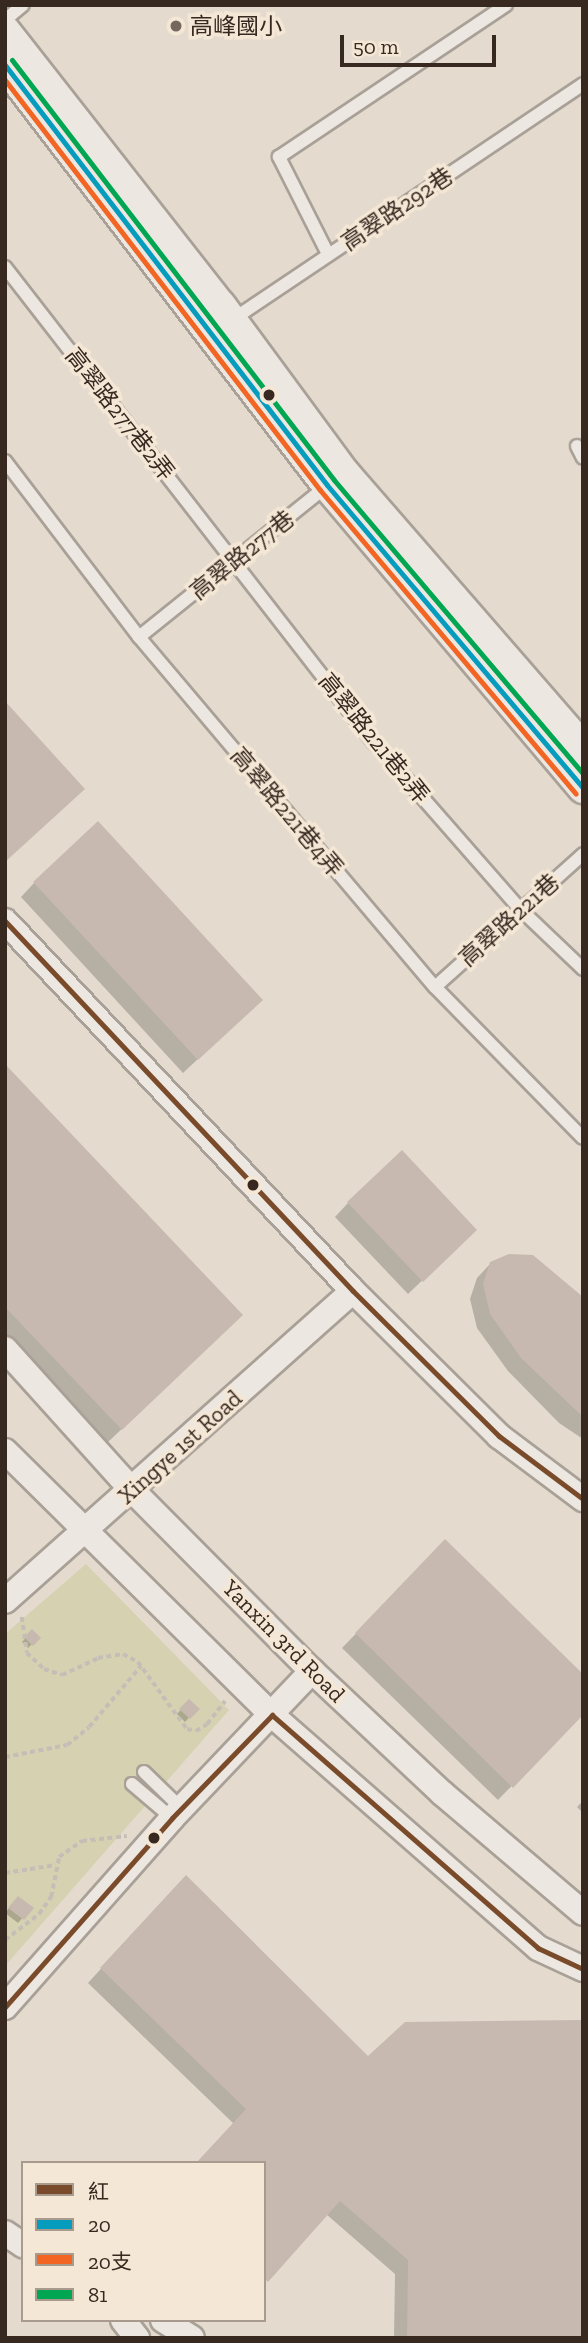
<!DOCTYPE html>
<html>
<head>
<meta charset="utf-8">
<style>
	body { margin:0 }
	#map { position:relative; width:588px; height:2343px; overflow:hidden; background:#e4dbce; font-family:"Zilla Slab","Noto Sans TC",serif }
	div>[style] { position:absolute }
	[style*='--x'] { left:calc(var(--x)*1px); top:calc(var(--y)*1px); width:calc(var(--w)*1px); rotate:calc(var(--a)*1deg) }
	.green>* { inset:0; background:#d5d1b1 }
	.shadow>* { inset:0; background:#0003 }
	.building>* { inset:0; background:#c7b9af }
	.path>* { height:3.5px; margin-top:-1.75px; transform-origin:0; background:repeating-linear-gradient(90deg,#c5beb6 0 5px,transparent 0 8.5px) }
	.roads { filter:drop-shadow(2px 0 #a9a097) drop-shadow(-2px 0 #a9a097) drop-shadow(0 2px #a9a097) drop-shadow(0 -2px #a9a097) }
	.service>* { height:12px; margin:-6px; padding:0 6px; transform-origin:6px; border-radius:6px; background:#ece7e0 }
	.minor>* { height:24px; margin:-12px; padding:0 12px; transform-origin:12px; border-radius:12px; background:#ece7e0 }
	.tertiary>* { height:30px; margin:-15px; padding:0 15px; transform-origin:15px; border-radius:15px; background:#ece7e0 }
	.bus-1>* { height:5px; margin:-2.5px; padding:0 2.5px; transform-origin:2.5px; border-radius:2.5px; background:#7a4b2a }
	.bus-2>* { height:5px; margin:-2.5px; padding:0 2.5px; transform-origin:2.5px; border-radius:2.5px; background:#069cbd }
	.bus-3>* { height:5px; margin:-2.5px; padding:0 2.5px; transform-origin:2.5px; border-radius:2.5px; background:#f26522 }
	.bus-4>* { height:5px; margin:-2.5px; padding:0 2.5px; transform-origin:2.5px; border-radius:2.5px; background:#00a651 }
	.dots>* { width:19px; height:19px; translate:-50% -50%; box-sizing:border-box; border:4px solid #f4e7d5; border-radius:50% }
	span { translate:-50% -50%; white-space:nowrap; text-align:center; line-height:1.15; -webkit-text-stroke:7px #f4e7d5; paint-order:stroke }
	.poi-label { font-size:23px; color:#372820 }
	.left { translate:0 -50%; text-align:left }
	.street-label { font-size:23px; color:#372820 }
	.frame { position:absolute; inset:0; border:7px solid #372820; pointer-events:none }
	.legend { position:absolute; left:21px; top:2161px; width:245px; height:161px; box-sizing:border-box; background:#f4e7d5; border:2px solid #a89b8d; margin:0; padding:9px 12px; list-style:none; font-size:21px; color:#372820 }
	.legend li { display:flex; align-items:center; gap:14px; height:35px }
	.legend b { width:35px; border:2px solid #a89b8d }
	.scale { position:absolute; left:340px; top:35px; width:156px; height:32px; box-sizing:border-box; border:4px solid #372820; border-top:0; padding-left:9px; font-size:21px; line-height:24px; white-space:nowrap; color:#372820; -webkit-text-stroke:5px #f4e7d5; paint-order:stroke }
</style>
</head>
<body>
<div id="map">
	<div class="green">
		<div style="clip-path:polygon(86px 1564px,229px 1710px,5px 1966px,5px 1634px)"></div>
	</div>
	<div class="shadow">
		<div style="clip-path:polygon(34px 883px,247px 1013px,183px 1073px,21px 897px)"></div>
		<div style="clip-path:polygon(5px 1066px,227px 1329px,107px 1443px,5px 1335px)"></div>
		<div style="clip-path:polygon(348px 1203px,475px 1230px,408px 1294px,335px 1217px)"></div>
		<div style="clip-path:polygon(491px 1263px,583px 1299px,583px 1439px,559px 1423px,508px 1371px,477px 1328px,470px 1299px,477px 1278px)"></div>
		<div style="clip-path:polygon(445px 1542px,583px 1712px,498px 1800px,342px 1648px)"></div>
		<div style="clip-path:polygon(32px 1631px,39px 1638px,28px 1648px,22px 1642px)"></div>
		<div style="clip-path:polygon(189px 1701px,197px 1709px,185px 1722px,177px 1714px)"></div>
		<div style="clip-path:polygon(583px 1801px,583px 1813px,577px 1807px)"></div>
		<div style="clip-path:polygon(172px 1891px,368px 2058px,583px 2338px,394px 2338px,395px 2274px,326px 2214px,264px 2283px,264px 2163px,234px 2124px,88px 1983px)"></div>
		<div style="clip-path:polygon(14px 1902px,31px 1908px,18px 1923px,5px 1913px)"></div>
	</div>
	<div class="building">
		<div style="clip-path:polygon(5px 701px,85px 789px,5px 862px)"></div>
		<div style="clip-path:polygon(98px 821px,263px 1000px,198px 1060px,33px 882px)"></div>
		<div style="clip-path:polygon(5px 1064px,243px 1315px,122px 1430px,5px 1307px)"></div>
		<div style="clip-path:polygon(402px 1150px,477px 1230px,423px 1282px,347px 1202px)"></div>
		<div style="clip-path:polygon(509px 1254px,533px 1255px,583px 1297px,583px 1417px,521px 1358px,490px 1314px,483px 1284px,490px 1262px)"></div>
		<div style="clip-path:polygon(445px 1539px,583px 1674px,583px 1715px,513px 1788px,355px 1633px)"></div>
		<div style="clip-path:polygon(32px 1629px,41px 1638px,33px 1646px,24px 1637px)"></div>
		<div style="clip-path:polygon(189px 1699px,200px 1709px,190px 1719px,179px 1709px)"></div>
		<div style="clip-path:polygon(186px 1875px,368px 2056px,405px 2022px,583px 2020px,583px 2338px,407px 2338px,408px 2260px,340px 2201px,268px 2282px,264px 2278px,264px 2163px,196px 2163px,246px 2109px,100px 1968px)"></div>
		<div style="clip-path:polygon(18px 1896px,34px 1908px,24px 1920px,8px 1908px)"></div>
	</div>
	<div class="path">
		<div style="--x:22;--y:1617;--w:36;--a:82"></div>
		<div style="--x:27;--y:1653;--w:23;--a:43"></div>
		<div style="--x:44;--y:1669;--w:19;--a:18"></div>
		<div style="--x:62;--y:1675;--w:40;--a:-25"></div>
		<div style="--x:98;--y:1658;--w:25;--a:-9"></div>
		<div style="--x:123;--y:1654;--w:17;--a:28"></div>
		<div style="--x:138;--y:1662;--w:83;--a:53.8"></div>
		<div style="--x:187;--y:1729;--w:9;--a:13"></div>
		<div style="--x:196;--y:1731;--w:13;--a:-32"></div>
		<div style="--x:207;--y:1724;--w:29;--a:-52"></div>
		<div style="--x:5;--y:1757;--w:63;--a:-11"></div>
		<div style="--x:67;--y:1745;--w:28;--a:-39"></div>
		<div style="--x:89;--y:1727;--w:80;--a:-49.6"></div>
		<div style="--x:5;--y:1873;--w:51;--a:-9.1"></div>
		<div style="--x:5;--y:1940;--w:43;--a:-37.4"></div>
		<div style="--x:39;--y:1914;--w:21;--a:-55"></div>
		<div style="--x:51;--y:1897;--w:41;--a:-78.7"></div>
		<div style="--x:59;--y:1857;--w:28;--a:-35"></div>
		<div style="--x:82;--y:1841;--w:45;--a:-6.3"></div>
	</div>
	<div class="roads">
		<div class="service">
			<div style="--x:5;--y:20;--w:23;--a:-40"></div>
			<div style="--x:328;--y:254;--w:109;--a:-116.8"></div>
			<div style="--x:279;--y:157;--w:273;--a:-33.8"></div>
			<div style="--x:5;--y:267;--w:599;--a:52.19"></div>
			<div style="--x:372;--y:740;--w:225;--a:48.8"></div>
			<div style="--x:520;--y:909;--w:87;--a:43.6"></div>
			<div style="--x:232;--y:320;--w:423;--a:-33.9"></div>
			<div style="--x:577;--y:446;--w:13;--a:63"></div>
			<div style="--x:5;--y:461;--w:221;--a:52.7"></div>
			<div style="--x:139;--y:637;--w:458;--a:49.8"></div>
			<div style="--x:435;--y:987;--w:211;--a:45.6"></div>
			<div style="--x:139;--y:637;--w:241;--a:-38.8"></div>
			<div style="--x:435;--y:987;--w:199;--a:-41.9"></div>
			<div style="--x:144;--y:1772;--w:52;--a:44.2"></div>
			<div style="--x:132;--y:1784;--w:52;--a:40.4"></div>
		</div>
		<div class="minor">
			<div style="--x:5;--y:921;--w:508;--a:46.76"></div>
			<div style="--x:353;--y:1291;--w:206;--a:44.8"></div>
			<div style="--x:499;--y:1436;--w:105;--a:36.9"></div>
			<div style="--x:5;--y:1349;--w:191;--a:48"></div>
			<div style="--x:133;--y:1491;--w:254;--a:45.2"></div>
			<div style="--x:312;--y:1671;--w:178;--a:43.2"></div>
			<div style="--x:442;--y:1793;--w:185;--a:40.4"></div>
			<div style="--x:5;--y:1451;--w:375;--a:44.7"></div>
			<div style="--x:272;--y:1715;--w:354;--a:41.2"></div>
			<div style="--x:538;--y:1948;--w:50;--a:25"></div>
			<div style="--x:5;--y:1601;--w:466;--a:-41.7"></div>
			<div style="--x:5;--y:2007;--w:252;--a:-48.5"></div>
			<div style="--x:172;--y:1818;--w:203;--a:-46.4"></div>
			<div style="--x:5;--y:2233;--w:22;--a:34"></div>
			<div style="--x:123;--y:2320;--w:23;--a:52"></div>
			<div style="--x:163;--y:2320;--w:34;--a:32"></div>
		</div>
		<div class="tertiary">
			<div style="--x:5;--y:31;--w:350;--a:51.9"></div>
			<div style="--x:221;--y:306;--w:209;--a:53.6"></div>
			<div style="--x:345;--y:474;--w:363;--a:49"></div>
			<div style="--x:5;--y:65;--w:529;--a:52.52"></div>
			<div style="--x:327;--y:485;--w:397;--a:49.8"></div>
		</div>
	</div>
	<div class="bus-1">
		<div style="--x:5;--y:921;--w:508;--a:46.76"></div>
		<div style="--x:353;--y:1291;--w:206;--a:44.8"></div>
		<div style="--x:499;--y:1436;--w:105;--a:36.9"></div>
		<div style="--x:272;--y:1715;--w:354;--a:41.2"></div>
		<div style="--x:538;--y:1948;--w:50;--a:25"></div>
		<div style="--x:5;--y:2007;--w:252;--a:-48.5"></div>
		<div style="--x:172;--y:1818;--w:144;--a:-45.8"></div>
	</div>
	<div class="bus-2">
		<div style="--x:5;--y:65;--w:529;--a:52.52"></div>
		<div style="--x:327;--y:485;--w:397;--a:49.8"></div>
	</div>
	<div class="bus-3">
		<div style="--x:5;--y:80;--w:517;--a:52.47"></div>
		<div style="--x:320;--y:490;--w:397;--a:49.9"></div>
	</div>
	<div class="bus-4">
		<div style="--x:12;--y:60;--w:529;--a:52.52"></div>
		<div style="--x:334;--y:480;--w:385;--a:49.7"></div>
	</div>
	<div class="dots">
		<div style="left:176px;top:26px;background:#74675d"></div>
		<div style="left:269px;top:395px;background:#372820"></div>
		<div style="left:253px;top:1185px;background:#372820"></div>
		<div style="left:154px;top:1838px;background:#372820"></div>
	</div>
	<div class="poi-label">
		<span class="left" style="left:190px;top:26px">高峰國小</span>
	</div>
	<div class="street-label">
		<span style="left:397px;top:209px;rotate:-34deg">高翠路292巷</span>
		<span style="left:120px;top:414px;rotate:52deg">高翠路277巷2弄</span>
		<span style="left:242px;top:555px;rotate:-39deg">高翠路277巷</span>
		<span style="left:374px;top:738px;rotate:51deg">高翠路221巷2弄</span>
		<span style="left:287px;top:812px;rotate:50deg">高翠路221巷4弄</span>
		<span style="left:509px;top:920px;rotate:-42deg">高翠路221巷</span>
		<span style="left:180px;top:1447px;rotate:-42deg">Xingye 1st Road</span>
		<span style="left:284px;top:1641px;rotate:45deg">Yanxin 3rd Road</span>
	</div>
	<div class="frame"></div>
	<ul class="legend">
	<li><b style="height:9px;background:#7a4b2a"></b>紅</li>
	<li><b style="height:9px;background:#069cbd"></b>20</li>
	<li><b style="height:9px;background:#f26522"></b>20支</li>
	<li><b style="height:9px;background:#00a651"></b>81</li>
	</ul>
	<div class="scale">50 m</div>
</div>
</body>
</html>
